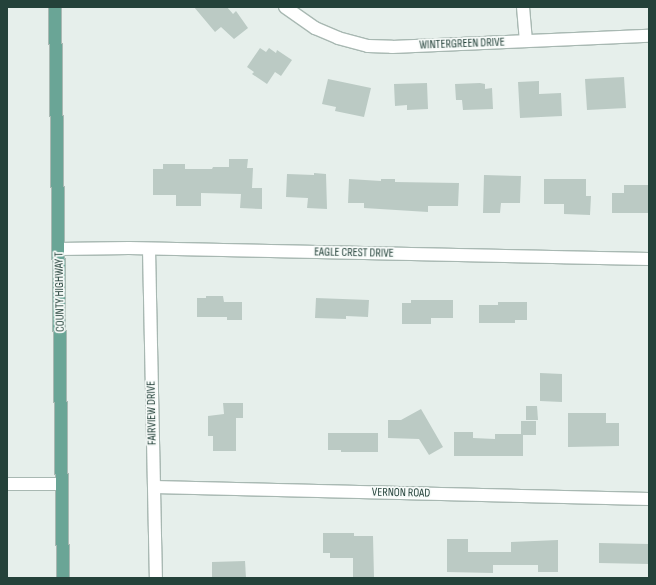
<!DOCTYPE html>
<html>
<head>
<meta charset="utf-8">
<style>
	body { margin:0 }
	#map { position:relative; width:656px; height:585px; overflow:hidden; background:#e6efeb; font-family:"Sofia Sans Condensed",sans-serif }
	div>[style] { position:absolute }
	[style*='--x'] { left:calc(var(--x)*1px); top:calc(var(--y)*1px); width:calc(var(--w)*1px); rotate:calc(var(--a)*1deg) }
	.building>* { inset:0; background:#bbcac4 }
	.roads { filter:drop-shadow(1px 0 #a8b8b2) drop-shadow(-1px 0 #a8b8b2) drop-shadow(0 1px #a8b8b2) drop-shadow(0 -1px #a8b8b2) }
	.minor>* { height:12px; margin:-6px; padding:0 6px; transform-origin:6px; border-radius:6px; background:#fff }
	.major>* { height:12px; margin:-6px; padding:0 6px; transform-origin:6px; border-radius:6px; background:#6aa596 }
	span { translate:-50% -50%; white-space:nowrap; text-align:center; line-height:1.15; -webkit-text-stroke:3.5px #f7fbf9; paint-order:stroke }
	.street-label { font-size:12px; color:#24423a }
	.frame { position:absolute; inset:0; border:8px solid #24423a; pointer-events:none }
</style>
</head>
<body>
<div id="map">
	<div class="building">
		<div style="clip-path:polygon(194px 7px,227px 7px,233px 14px,236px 11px,248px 28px,234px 39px,221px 27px,215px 32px)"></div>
		<div style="clip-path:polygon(260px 48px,266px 52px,269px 48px,276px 53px,277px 50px,292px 60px,281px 76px,275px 72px,267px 84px,252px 74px,254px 72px,247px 67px)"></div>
		<div style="clip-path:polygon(624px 77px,626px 108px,587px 110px,585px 79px)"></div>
		<div style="clip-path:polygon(328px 79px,371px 88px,364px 117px,335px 111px,336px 107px,322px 104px)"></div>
		<div style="clip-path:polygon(539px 81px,539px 94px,561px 93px,562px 116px,520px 118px,518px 82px)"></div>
		<div style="clip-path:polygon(427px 83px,428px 109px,407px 110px,407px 105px,395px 106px,394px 84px)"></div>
		<div style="clip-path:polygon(480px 83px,485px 84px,485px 89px,492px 88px,493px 109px,463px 110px,462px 100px,456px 100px,455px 84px)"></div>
		<div style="clip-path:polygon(229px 159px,248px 159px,247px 168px,253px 168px,252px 188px,262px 188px,262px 209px,240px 208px,241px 194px,201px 193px,201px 206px,176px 206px,176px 195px,153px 195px,153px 169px,163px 169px,163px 164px,185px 164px,185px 169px,212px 169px,213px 167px,229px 167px)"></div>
		<div style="clip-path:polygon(314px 173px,326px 174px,327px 209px,307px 208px,308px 198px,286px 197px,287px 174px,314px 175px)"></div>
		<div style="clip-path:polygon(484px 175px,521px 176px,520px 203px,501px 203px,500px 213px,483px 213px)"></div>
		<div style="clip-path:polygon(349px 179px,381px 181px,381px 179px,395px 179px,395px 182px,459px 183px,458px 206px,428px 206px,428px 212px,364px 208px,364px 203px,348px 203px)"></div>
		<div style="clip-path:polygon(544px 179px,586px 179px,586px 196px,591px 196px,590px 215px,564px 214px,564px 204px,544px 204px)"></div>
		<div style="clip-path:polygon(624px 185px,649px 185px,649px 213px,612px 213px,612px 193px,624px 193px)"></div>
		<div style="clip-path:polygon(206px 296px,223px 296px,224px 302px,242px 302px,242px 320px,227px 320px,227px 317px,197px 317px,197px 298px,206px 298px)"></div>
		<div style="clip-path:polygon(316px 298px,369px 300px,368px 317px,346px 316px,346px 319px,315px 318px)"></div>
		<div style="clip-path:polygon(411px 300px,453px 300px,453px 318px,431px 318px,431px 324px,402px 324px,402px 303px,411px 303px)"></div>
		<div style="clip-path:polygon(498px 302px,527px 302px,527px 320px,515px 320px,515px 323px,479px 323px,479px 305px,498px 305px)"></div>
		<div style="clip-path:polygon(540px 373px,562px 374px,562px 402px,540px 401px)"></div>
		<div style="clip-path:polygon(223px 403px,243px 403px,243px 418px,236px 418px,236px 451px,213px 451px,213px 436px,208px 436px,208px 416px,224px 414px)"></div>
		<div style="clip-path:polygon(526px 406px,537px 406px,538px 420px,526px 420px)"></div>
		<div style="clip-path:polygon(421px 409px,443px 447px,429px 455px,419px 439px,388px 438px,388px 420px,401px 420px)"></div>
		<div style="clip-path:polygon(568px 413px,606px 413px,606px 423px,619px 423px,619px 446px,568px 447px)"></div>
		<div style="clip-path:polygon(521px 421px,536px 421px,536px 435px,523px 435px,523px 456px,454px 456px,454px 432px,473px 432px,473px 438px,495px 439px,495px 434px,521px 434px)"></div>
		<div style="clip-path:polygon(328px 433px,378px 433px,378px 452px,341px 452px,341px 450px,328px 450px)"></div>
		<div style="clip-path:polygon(323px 533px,354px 533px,354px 536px,373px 536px,374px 577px,353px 577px,353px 558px,330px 558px,330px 553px,323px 553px)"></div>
		<div style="clip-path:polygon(447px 539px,468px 539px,468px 552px,511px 552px,511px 542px,558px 540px,558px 572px,538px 572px,538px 565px,493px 565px,493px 573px,447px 572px)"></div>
		<div style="clip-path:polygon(599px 543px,649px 544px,649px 564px,599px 563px)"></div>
		<div style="clip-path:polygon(245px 561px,246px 578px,212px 578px,212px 562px)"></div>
	</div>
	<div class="roads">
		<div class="minor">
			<div style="--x:285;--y:7;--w:37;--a:35"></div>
			<div style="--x:315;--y:28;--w:25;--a:23"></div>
			<div style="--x:338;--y:38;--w:31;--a:15"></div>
			<div style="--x:368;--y:46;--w:24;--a:2"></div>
			<div style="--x:392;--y:47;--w:257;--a:-2.5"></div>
			<div style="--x:523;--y:7;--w:34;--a:85"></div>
			<div style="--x:59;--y:249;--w:70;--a:-0.8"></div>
			<div style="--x:129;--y:248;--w:520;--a:1.21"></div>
			<div style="--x:149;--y:249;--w:329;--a:88.8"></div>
			<div style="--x:7;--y:484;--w:55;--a:0"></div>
			<div style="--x:154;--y:487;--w:495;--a:1.4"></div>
		</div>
		<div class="major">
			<div style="--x:55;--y:7;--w:571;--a:89.2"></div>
		</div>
	</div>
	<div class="street-label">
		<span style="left:462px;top:44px;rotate:-2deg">WINTERGREEN DRIVE</span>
		<span style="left:354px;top:253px;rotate:1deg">EAGLE CREST DRIVE</span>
		<span style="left:60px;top:292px;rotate:-91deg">COUNTY HIGHWAY T</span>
		<span style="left:152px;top:413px;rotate:-91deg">FAIRVIEW DRIVE</span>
		<span style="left:401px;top:493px;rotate:1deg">VERNON ROAD</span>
	</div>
	<div class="frame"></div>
</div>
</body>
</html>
